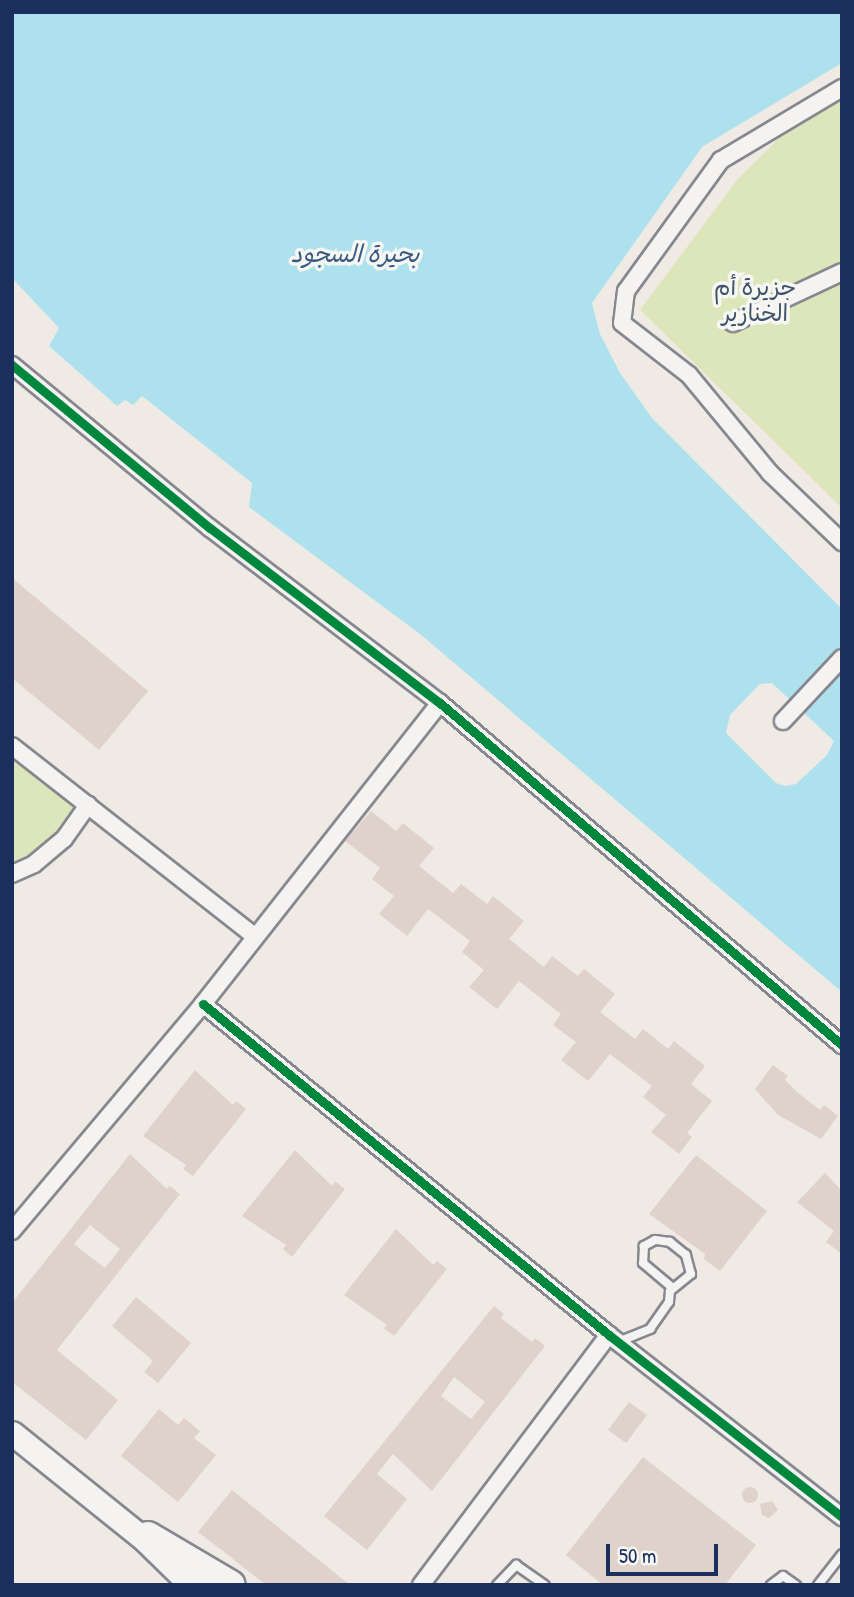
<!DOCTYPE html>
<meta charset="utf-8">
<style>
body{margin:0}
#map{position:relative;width:854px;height:1597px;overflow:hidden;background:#f0eae5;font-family:"Patrick Hand","Playpen Sans Arabic",sans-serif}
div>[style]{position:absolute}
.green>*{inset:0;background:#dde6bb}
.water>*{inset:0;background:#aee1ee}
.building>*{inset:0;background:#dfd2cb}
.round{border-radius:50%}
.roads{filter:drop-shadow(2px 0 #87888f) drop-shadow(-2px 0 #87888f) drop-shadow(0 2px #87888f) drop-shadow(0 -2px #87888f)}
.lane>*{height:8px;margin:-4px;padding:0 4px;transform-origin:4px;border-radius:4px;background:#f4f3f1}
.street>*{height:16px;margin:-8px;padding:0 8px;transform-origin:8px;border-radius:8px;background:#f4f3f1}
.secondary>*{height:23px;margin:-11.5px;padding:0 11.5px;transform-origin:11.5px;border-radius:11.5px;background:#f4f3f1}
.highway>*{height:28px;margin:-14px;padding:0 14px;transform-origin:14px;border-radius:14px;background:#f4f3f1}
.cycleway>*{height:9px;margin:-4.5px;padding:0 4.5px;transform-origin:4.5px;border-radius:4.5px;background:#00873e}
span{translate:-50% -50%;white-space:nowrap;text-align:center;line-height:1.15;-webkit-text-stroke:7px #f6f6f2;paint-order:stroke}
.park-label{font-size:23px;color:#3f536a}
.water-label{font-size:24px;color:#395a83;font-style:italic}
.frame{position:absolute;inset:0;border:14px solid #1b2f5e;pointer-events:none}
.scale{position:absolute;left:606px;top:1544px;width:112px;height:32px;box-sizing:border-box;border:4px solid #1b2f5e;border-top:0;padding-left:9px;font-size:21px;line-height:24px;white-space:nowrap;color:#1b2f5e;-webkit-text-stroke:5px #f6f6f2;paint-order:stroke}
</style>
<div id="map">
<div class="green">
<i style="clip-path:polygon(842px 75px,842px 508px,640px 310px,737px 180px)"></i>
<i style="clip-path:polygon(12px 755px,77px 807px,67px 825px,12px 869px)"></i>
</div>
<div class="water">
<i style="clip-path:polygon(evenodd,12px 12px,842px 12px,842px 63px,702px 147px,592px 303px,600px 334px,620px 373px,652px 418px,842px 609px,842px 992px,420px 634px,249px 507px,252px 483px,142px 396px,133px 405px,125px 400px,117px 406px,49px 346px,59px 328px,12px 278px,12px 12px,772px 683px,834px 741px,827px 755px,796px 784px,785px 786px,776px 783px,726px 733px,730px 715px,760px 684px,772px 683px)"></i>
</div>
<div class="building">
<i style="clip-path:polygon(12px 578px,148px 691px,99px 750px,12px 678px)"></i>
<i style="clip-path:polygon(371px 811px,396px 831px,403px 823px,434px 848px,419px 866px,453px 893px,461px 884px,487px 904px,493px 896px,524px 921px,509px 939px,544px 967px,552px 956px,578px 976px,584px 969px,615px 994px,600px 1012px,635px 1039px,643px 1029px,668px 1049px,674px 1041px,705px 1066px,691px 1084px,712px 1101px,687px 1133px,692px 1137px,679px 1154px,651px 1132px,666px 1115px,643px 1097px,652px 1086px,610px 1054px,588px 1081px,561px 1060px,576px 1042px,553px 1025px,561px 1014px,519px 981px,497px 1009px,469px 987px,484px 970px,462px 952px,470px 941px,428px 909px,407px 936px,379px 914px,394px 896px,372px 879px,380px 868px,345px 841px)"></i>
<i style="clip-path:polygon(773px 1065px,788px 1076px,785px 1080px,797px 1092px,820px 1110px,824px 1105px,838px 1116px,821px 1139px,778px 1115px,755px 1089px)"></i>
<i style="clip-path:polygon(195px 1070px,233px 1105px,236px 1101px,246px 1109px,193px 1176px,183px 1169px,186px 1165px,143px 1136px)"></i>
<i style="clip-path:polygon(295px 1150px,332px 1186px,335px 1181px,345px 1189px,292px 1257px,283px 1249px,286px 1245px,242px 1216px)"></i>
<i style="clip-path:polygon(evenodd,130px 1154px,167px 1189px,170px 1186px,180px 1194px,57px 1350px,118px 1400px,86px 1440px,12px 1382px,12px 1303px,130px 1154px,90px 1225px,120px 1249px,105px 1268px,74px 1244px,90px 1225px)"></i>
<i style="clip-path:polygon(696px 1155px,767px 1211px,720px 1271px,704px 1259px,705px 1254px,649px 1214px)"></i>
<i style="clip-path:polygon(825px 1173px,842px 1191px,842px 1254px,826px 1242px,834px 1231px,797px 1202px)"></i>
<i style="clip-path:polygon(396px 1229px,433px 1265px,437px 1261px,447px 1269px,394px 1336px,384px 1328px,387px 1325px,344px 1295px)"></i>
<i style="clip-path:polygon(136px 1297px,191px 1343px,158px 1383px,144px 1372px,153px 1361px,112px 1326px)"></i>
<i style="clip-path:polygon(evenodd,494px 1306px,504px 1314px,501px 1318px,532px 1342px,535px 1338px,545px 1346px,432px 1491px,393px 1454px,377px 1474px,407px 1499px,367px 1550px,324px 1516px,494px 1306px,454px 1377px,485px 1402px,471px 1419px,441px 1396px,454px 1377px)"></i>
<i style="clip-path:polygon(629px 1402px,647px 1415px,626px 1443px,608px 1430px)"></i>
<i style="clip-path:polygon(159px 1409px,178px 1425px,184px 1418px,200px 1431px,194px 1438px,216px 1455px,178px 1502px,121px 1456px)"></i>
<i style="clip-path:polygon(643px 1457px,756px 1545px,725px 1585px,603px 1585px,566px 1555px)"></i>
<i class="round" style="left:742px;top:1487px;width:16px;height:16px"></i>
<i style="clip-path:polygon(232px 1490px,350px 1585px,266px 1585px,219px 1548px,198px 1532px)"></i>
<i style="clip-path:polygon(772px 1501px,778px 1510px,769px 1518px,762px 1515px,760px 1504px)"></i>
</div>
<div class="roads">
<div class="lane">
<i style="left:618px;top:1342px;width:35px;rotate:-22deg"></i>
<i style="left:650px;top:1329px;width:33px;rotate:-55deg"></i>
<i style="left:669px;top:1302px;width:11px;rotate:-85deg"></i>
<i style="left:670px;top:1291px;width:27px;rotate:-39deg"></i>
<i style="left:691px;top:1274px;width:20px;rotate:-105deg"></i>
<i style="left:686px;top:1255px;width:21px;rotate:-141deg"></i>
<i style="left:670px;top:1242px;width:15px;rotate:-172deg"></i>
<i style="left:655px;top:1240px;width:13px;rotate:151deg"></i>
<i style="left:644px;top:1246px;width:17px;rotate:93deg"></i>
<i style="left:643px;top:1263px;width:39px;rotate:40deg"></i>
<i style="left:497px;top:1585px;width:28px;rotate:-46deg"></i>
<i style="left:516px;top:1565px;width:35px;rotate:35deg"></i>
<i style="left:771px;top:1585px;width:15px;rotate:-37deg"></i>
<i style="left:783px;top:1576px;width:16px;rotate:35deg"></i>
<i style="left:818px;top:1585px;width:39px;rotate:-52deg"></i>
</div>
<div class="street">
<i style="left:842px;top:88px;width:141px;rotate:149.2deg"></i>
<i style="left:721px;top:160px;width:162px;rotate:125.9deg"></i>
<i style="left:626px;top:291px;width:32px;rotate:97deg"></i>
<i style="left:622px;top:323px;width:85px;rotate:37.8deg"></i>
<i style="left:689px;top:375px;width:127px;rotate:50.4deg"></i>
<i style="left:770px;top:473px;width:100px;rotate:43.8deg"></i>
<i style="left:733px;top:323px;width:120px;rotate:-25.1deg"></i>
<i style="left:12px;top:365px;width:256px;rotate:39.5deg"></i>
<i style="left:210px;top:528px;width:289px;rotate:37.3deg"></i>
<i style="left:440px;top:703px;width:528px;rotate:40.39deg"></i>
<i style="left:783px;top:721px;width:86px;rotate:-46.9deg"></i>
<i style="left:12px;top:746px;width:308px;rotate:38.1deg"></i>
<i style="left:12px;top:874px;width:24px;rotate:-24deg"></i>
<i style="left:34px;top:864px;width:39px;rotate:-40deg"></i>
<i style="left:64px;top:839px;width:42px;rotate:-54.8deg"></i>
<i style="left:203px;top:1004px;width:524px;rotate:39.19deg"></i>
<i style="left:609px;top:1335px;width:296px;rotate:38deg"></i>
<i style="left:12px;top:1231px;width:297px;rotate:-49.9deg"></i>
<i style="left:203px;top:1004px;width:383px;rotate:-51.8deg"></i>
<i style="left:421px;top:1585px;width:313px;rotate:-53.1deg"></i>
</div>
<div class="secondary">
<i style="left:12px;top:1433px;width:171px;rotate:38.8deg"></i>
<i style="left:145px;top:1540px;width:64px;rotate:44.4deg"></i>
</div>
<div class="highway">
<i style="left:148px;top:1536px;width:96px;rotate:30.6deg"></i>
</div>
</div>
<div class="cycleway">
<i style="left:12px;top:365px;width:256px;rotate:39.5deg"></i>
<i style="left:210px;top:528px;width:289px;rotate:37.3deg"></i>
<i style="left:440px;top:703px;width:528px;rotate:40.39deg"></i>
<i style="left:203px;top:1004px;width:524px;rotate:39.19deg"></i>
<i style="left:609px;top:1335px;width:296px;rotate:38deg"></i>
</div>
<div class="park-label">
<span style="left:755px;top:300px">جزيرة أم<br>الخنازير</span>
</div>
<div class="water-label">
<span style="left:355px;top:254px">بحيرة السجود</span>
</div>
<div class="frame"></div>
<div class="scale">50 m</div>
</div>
